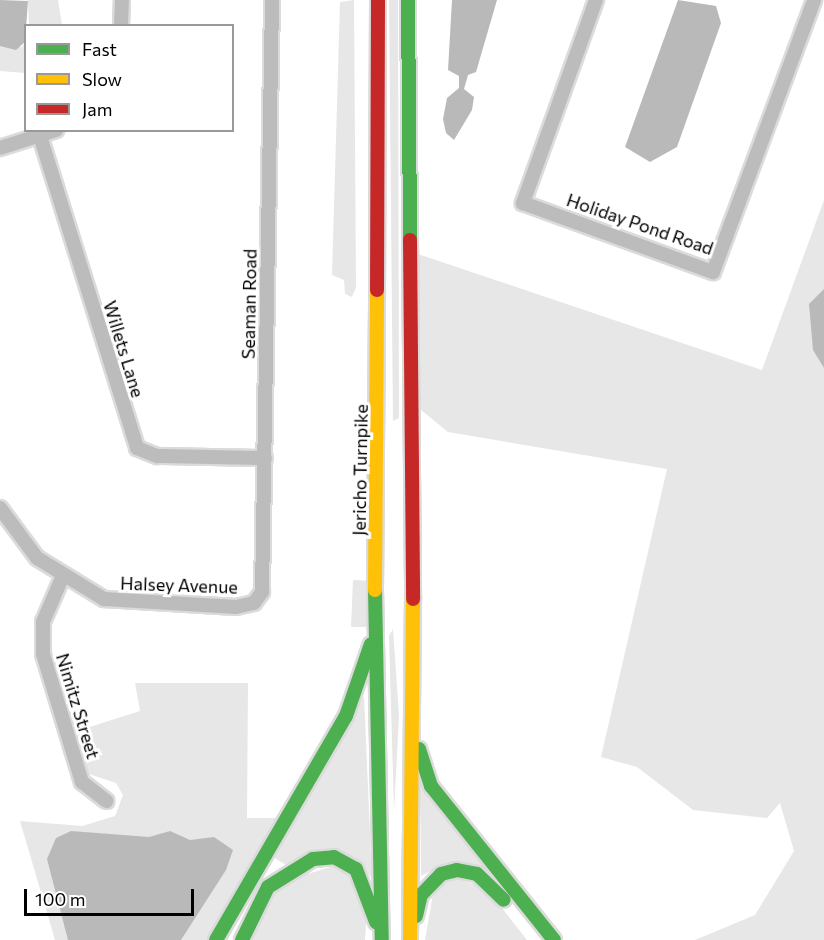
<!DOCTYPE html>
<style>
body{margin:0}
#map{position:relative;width:824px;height:940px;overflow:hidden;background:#fff;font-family:Commissioner,sans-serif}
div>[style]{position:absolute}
.green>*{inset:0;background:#e7e7e7}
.water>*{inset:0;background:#b9b9b9}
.roads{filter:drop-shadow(2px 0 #dbdbdb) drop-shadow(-2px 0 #dbdbdb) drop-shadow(0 2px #dbdbdb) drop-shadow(0 -2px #dbdbdb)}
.street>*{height:14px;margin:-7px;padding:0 7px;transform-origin:7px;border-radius:7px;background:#bcbcbc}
.fast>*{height:14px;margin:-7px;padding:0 7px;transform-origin:7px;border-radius:7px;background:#4caf50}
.slow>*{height:14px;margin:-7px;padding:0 7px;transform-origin:7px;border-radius:7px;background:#ffc107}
.jam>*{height:14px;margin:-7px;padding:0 7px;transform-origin:7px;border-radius:7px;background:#c62828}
span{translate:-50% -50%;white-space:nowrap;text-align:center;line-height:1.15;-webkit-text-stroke:6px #fff;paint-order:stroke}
.street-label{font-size:18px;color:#000}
.legend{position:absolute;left:24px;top:24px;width:210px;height:108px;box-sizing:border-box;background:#fff;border:2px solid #999;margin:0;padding:8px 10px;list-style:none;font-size:18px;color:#000}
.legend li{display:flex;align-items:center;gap:12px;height:30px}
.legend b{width:30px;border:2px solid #999}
.scale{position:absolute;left:24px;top:889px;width:170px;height:27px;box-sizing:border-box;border:3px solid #000;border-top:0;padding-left:8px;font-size:18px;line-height:21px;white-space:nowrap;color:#000;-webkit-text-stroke:4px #fff;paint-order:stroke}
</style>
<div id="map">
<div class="green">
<i style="clip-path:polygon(28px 0,58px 0,62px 25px,29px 25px)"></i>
<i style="clip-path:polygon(354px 0,356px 287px,352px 297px,345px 294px,344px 280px,332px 275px,340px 2px)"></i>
<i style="clip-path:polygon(389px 0,398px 0,399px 418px,393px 421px)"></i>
<i style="clip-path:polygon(25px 42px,25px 73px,0 71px,0 46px,22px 47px)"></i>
<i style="clip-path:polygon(824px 200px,824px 940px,695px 940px,755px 915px,794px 851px,780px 803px,767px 818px,693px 810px,637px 767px,601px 757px,667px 469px,448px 432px,410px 401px,409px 251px,762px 370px)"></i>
<i style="clip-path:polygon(353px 580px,376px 581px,375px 627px,351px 627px)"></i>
<i style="clip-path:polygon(393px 629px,399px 716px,394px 812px,389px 636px)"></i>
<i style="clip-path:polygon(135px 683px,248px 683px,247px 818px,281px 818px,208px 940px,55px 940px,20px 821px,82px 826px,115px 816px,123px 795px,116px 783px,89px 774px,77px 731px,140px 711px)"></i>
<i style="clip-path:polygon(364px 696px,372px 879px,360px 864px,286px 865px,273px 857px)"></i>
<i style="clip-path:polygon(420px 768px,494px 876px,443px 865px,421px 876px)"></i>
<i style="clip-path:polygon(337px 865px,355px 875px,367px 907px,365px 940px,250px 940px,268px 899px,291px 879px)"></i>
<i style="clip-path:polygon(458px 878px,487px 889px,527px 940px,425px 940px,434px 888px)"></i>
</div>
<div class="water">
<i style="clip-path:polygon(0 0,28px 1px,25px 42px,16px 50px,0 46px)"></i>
<i style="clip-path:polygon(452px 0,497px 0,476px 72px,468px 75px,464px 89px,474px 97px,472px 110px,454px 140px,446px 133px,443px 119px,447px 98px,459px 88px,459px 76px,448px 70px)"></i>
<i style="clip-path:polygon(678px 0,716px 6px,721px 23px,677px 147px,650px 162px,625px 147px)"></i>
<i style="clip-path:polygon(824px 289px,824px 368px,813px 350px,809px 304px)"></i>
<i style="clip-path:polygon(71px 831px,149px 837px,170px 831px,190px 840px,214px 837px,233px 850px,226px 870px,181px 940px,68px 940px,47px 859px,56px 838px)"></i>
</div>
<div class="roads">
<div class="street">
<i style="left:596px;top:0;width:216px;rotate:109.8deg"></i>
<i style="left:523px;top:203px;width:202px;rotate:20deg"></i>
<i style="left:713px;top:272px;width:290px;rotate:-69.6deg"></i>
<i style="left:121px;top:26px;width:26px;rotate:-88deg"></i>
<i style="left:40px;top:136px;width:327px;rotate:72.7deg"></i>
<i style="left:137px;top:448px;width:22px;rotate:22deg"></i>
<i style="left:157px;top:456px;width:108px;rotate:1.1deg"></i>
<i style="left:0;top:148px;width:59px;rotate:-17.8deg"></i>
<i style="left:0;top:508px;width:62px;rotate:53.5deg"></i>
<i style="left:37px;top:558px;width:79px;rotate:31.5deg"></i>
<i style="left:104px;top:599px;width:132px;rotate:3.5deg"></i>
<i style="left:236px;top:607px;width:18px;rotate:-13deg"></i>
<i style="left:254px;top:603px;width:14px;rotate:-54deg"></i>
<i style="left:262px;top:592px;width:592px;rotate:-89.03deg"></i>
<i style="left:62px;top:578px;width:48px;rotate:113.4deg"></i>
<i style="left:43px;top:622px;width:32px;rotate:90deg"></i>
<i style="left:43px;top:654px;width:134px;rotate:73.1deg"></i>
<i style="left:82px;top:782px;width:31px;rotate:38deg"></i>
</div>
<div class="fast">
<i style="left:408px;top:0;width:240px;rotate:89.5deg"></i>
<i style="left:375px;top:590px;width:350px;rotate:88.9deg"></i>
<i style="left:419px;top:749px;width:39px;rotate:72deg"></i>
<i style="left:431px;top:786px;width:197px;rotate:51.4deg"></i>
<i style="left:416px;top:916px;width:22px;rotate:-77deg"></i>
<i style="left:421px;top:895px;width:29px;rotate:-46deg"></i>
<i style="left:441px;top:874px;width:16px;rotate:-14deg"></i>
<i style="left:457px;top:870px;width:20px;rotate:11deg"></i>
<i style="left:477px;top:874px;width:37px;rotate:44deg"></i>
<i style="left:216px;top:940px;width:259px;rotate:-59.9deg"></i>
<i style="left:346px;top:716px;width:76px;rotate:-70.9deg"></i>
<i style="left:242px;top:940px;width:59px;rotate:-63.9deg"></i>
<i style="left:268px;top:887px;width:53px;rotate:-31.9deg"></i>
<i style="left:313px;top:859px;width:21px;rotate:-5deg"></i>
<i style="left:334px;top:857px;width:25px;rotate:29deg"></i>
<i style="left:356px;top:869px;width:57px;rotate:69.3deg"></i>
</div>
<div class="slow">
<i style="left:375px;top:590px;width:300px;rotate:-89.6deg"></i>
<i style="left:410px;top:940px;width:341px;rotate:-89.5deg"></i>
</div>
<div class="jam">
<i style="left:410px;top:240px;width:359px;rotate:89.5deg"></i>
<i style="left:377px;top:290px;width:290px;rotate:-89.8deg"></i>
</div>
</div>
<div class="street-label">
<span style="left:640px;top:224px;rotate:19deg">Holiday Pond Road</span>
<span style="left:249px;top:304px;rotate:-89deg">Seaman Road</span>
<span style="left:124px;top:349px;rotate:73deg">Willets Lane</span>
<span style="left:360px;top:470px;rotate:-89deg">Jericho Turnpike</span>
<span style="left:179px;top:585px;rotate:2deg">Halsey Avenue</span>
<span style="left:78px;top:706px;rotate:73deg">Nimitz Street</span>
</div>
<ul class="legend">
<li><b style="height:8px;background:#4caf50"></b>Fast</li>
<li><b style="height:8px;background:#ffc107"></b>Slow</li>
<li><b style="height:8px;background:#c62828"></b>Jam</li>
</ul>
<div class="scale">100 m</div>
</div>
